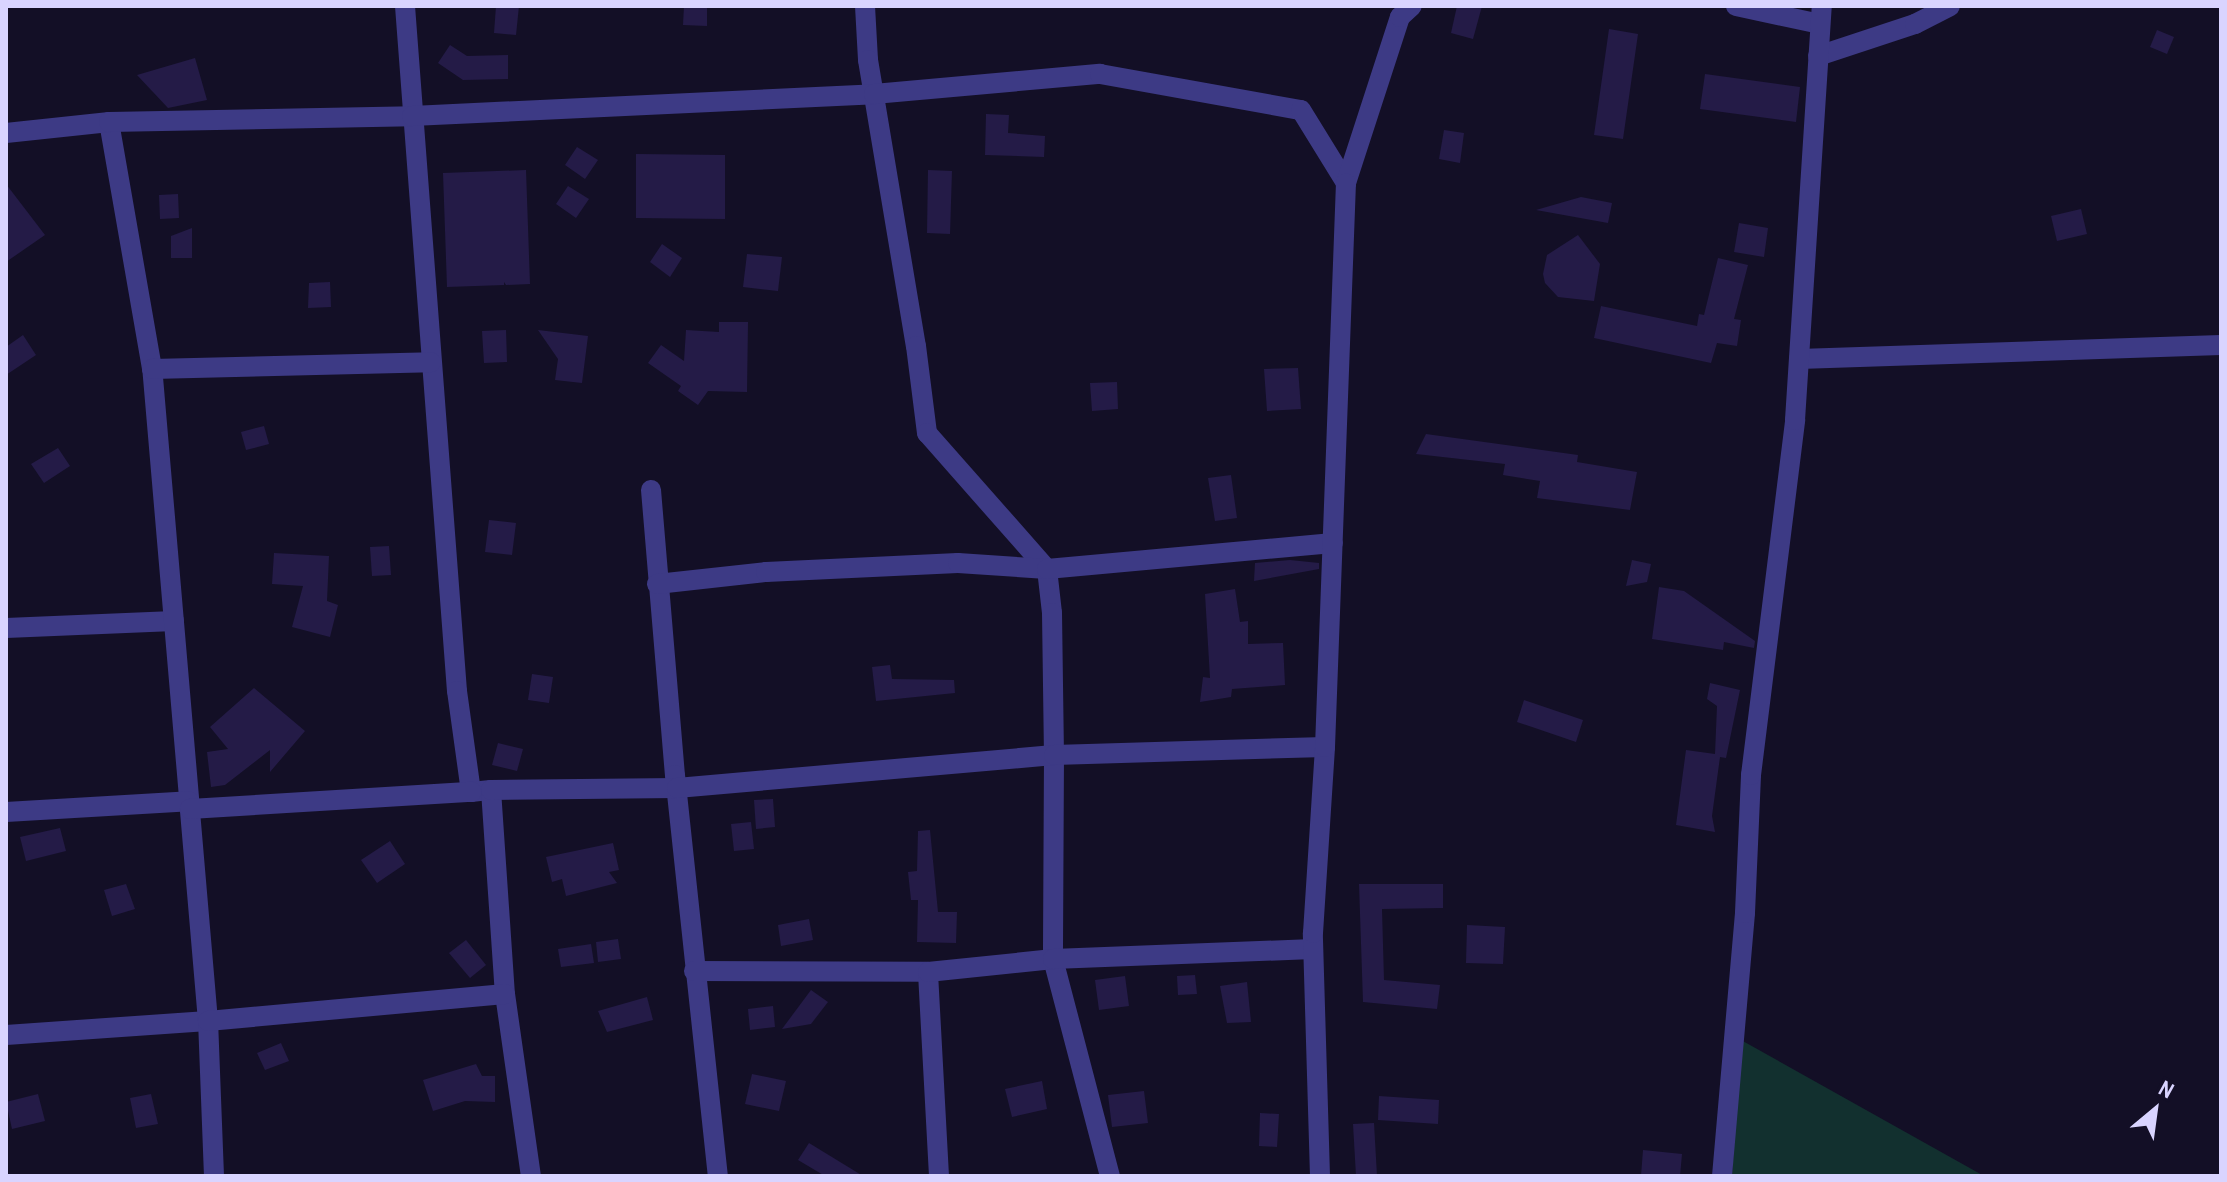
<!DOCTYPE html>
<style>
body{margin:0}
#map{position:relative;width:2227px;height:1182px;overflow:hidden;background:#130f26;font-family:"Archivo Narrow",sans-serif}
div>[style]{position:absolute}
.green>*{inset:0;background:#12302f}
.building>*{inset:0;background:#241b47}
.minor>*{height:20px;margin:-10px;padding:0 10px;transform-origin:10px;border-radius:10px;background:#3d3a85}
span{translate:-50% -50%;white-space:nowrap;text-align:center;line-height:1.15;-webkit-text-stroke:8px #130f26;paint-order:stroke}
.frame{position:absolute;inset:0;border:8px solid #d9d4ff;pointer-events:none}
.north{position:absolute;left:2115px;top:1070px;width:80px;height:80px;-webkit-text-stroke:6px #130f26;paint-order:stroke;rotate:29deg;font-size:22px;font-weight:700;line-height:32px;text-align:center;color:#d9d4ff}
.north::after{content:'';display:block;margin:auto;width:28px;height:36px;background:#d9d4ff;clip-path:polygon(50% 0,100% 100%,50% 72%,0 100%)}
</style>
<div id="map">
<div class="green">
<i style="clip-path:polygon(1741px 1040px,1984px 1176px,1732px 1176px)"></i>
</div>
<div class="building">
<i style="clip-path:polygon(496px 6px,519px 6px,516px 35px,494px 33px)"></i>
<i style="clip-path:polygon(684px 6px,707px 6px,707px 26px,683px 25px)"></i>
<i style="clip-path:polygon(1457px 6px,1482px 6px,1473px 39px,1451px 33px)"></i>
<i style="clip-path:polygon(1609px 29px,1638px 34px,1623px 139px,1594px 135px)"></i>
<i style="clip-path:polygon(2157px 30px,2174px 37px,2167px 54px,2150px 47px)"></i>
<i style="clip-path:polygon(450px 45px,467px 56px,508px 55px,508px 79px,463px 80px,438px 63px)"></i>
<i style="clip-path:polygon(195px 58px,207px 100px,168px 108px,137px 75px)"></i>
<i style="clip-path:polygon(1705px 74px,1800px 87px,1796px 122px,1700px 109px)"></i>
<i style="clip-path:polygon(986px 114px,1009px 115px,1008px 133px,1045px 136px,1044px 157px,985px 155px)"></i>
<i style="clip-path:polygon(1444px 130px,1464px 133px,1460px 163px,1439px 159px)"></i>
<i style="clip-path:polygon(577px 147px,598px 160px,585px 179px,565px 165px)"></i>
<i style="clip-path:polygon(636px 154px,725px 155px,725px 219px,636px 218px)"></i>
<i style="clip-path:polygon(526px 170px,530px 284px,506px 285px,504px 282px,504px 285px,447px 287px,443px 173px)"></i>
<i style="clip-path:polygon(928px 170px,952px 171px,950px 234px,927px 233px)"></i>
<i style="clip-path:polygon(6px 184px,45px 235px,6px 262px)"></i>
<i style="clip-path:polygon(568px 186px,589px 199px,576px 218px,556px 204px)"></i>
<i style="clip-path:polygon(178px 194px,179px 218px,160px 219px,159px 195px)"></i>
<i style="clip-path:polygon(1581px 197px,1612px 203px,1608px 223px,1536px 210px)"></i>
<i style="clip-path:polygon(2081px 209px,2087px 234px,2057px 241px,2051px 216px)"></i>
<i style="clip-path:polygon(1739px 223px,1768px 228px,1764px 257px,1734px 252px)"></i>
<i style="clip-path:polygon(192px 228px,192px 258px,171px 258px,171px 236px)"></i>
<i style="clip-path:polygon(1578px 235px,1600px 264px,1594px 301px,1558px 297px,1545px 283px,1543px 274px,1547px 255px)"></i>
<i style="clip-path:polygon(662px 244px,682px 258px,670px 277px,650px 262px)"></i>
<i style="clip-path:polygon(747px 254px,782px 257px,778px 291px,743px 287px)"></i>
<i style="clip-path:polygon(1718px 258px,1748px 265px,1734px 319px,1741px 320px,1737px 346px,1717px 343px,1711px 363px,1594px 338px,1601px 306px,1697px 326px,1699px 314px,1704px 315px)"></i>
<i style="clip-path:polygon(330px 282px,331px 307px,308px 308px,309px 283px)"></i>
<i style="clip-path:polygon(719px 322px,748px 322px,747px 392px,708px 391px,698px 405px,678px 391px,681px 386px,648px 363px,661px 345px,684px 361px,686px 330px,719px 332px)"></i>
<i style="clip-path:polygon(506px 330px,507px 362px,484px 363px,482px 331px)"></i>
<i style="clip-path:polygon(538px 330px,588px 336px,582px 383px,555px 380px,558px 359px)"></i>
<i style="clip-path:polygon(23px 335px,36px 355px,6px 375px,6px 347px)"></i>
<i style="clip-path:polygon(1298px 368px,1301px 409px,1267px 411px,1264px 369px)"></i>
<i style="clip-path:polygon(1117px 382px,1118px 409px,1092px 411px,1090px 383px)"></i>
<i style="clip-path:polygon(264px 426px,269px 444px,246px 450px,241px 432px)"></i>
<i style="clip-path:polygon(1426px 434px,1578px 455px,1577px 462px,1637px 472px,1630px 510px,1537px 498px,1540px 481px,1503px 475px,1505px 464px,1416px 454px)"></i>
<i style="clip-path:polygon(58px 448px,70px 466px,44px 483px,31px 464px)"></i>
<i style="clip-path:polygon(1231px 475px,1237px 518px,1215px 521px,1208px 478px)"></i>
<i style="clip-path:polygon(489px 520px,516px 523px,512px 555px,485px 552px)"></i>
<i style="clip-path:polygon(389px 546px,391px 575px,372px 576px,370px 547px)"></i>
<i style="clip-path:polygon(274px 553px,329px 556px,327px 601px,338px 605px,330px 637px,292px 627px,303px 586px,272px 584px)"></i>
<i style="clip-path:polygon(1290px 560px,1319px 563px,1319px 569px,1254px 581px,1255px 563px)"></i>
<i style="clip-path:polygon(1632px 560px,1651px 564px,1647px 582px,1626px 586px)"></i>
<i style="clip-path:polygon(1659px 587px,1684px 591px,1755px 641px,1754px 648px,1724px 642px,1723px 650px,1652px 639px)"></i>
<i style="clip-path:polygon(1235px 589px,1240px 622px,1248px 621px,1248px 644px,1283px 643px,1285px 685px,1232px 689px,1231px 697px,1200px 702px,1203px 677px,1210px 678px,1205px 594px)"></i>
<i style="clip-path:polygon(890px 665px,892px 679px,954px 680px,955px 693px,876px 701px,872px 667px)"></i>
<i style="clip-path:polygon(532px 674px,553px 677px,549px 703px,528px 700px)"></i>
<i style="clip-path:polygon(1710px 683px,1740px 690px,1726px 758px,1720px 757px,1712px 816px,1715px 832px,1676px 825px,1686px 750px,1715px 754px,1717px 706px,1707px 699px)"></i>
<i style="clip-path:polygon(254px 688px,305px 731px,270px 772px,270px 750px,225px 785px,211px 787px,207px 752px,228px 749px,210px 727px)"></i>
<i style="clip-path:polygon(1524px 700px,1583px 720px,1576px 742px,1517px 722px)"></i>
<i style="clip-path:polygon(498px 743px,523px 749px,517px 771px,492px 765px)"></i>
<i style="clip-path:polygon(773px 799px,775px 827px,756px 829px,754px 800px)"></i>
<i style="clip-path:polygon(751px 822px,754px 849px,734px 851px,731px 824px)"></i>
<i style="clip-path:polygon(60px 828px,66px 851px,26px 861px,20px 837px)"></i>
<i style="clip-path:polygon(930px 830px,938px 912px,957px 912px,956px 943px,917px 942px,918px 900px,911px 900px,908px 872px,917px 871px,918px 831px)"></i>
<i style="clip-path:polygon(390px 841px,405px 864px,377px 883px,361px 860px)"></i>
<i style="clip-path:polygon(613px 843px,619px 870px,609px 872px,617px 883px,566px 896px,562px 879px,552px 882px,546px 857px)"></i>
<i style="clip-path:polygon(126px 884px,135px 909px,112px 916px,104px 890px)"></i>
<i style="clip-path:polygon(1359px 884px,1443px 884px,1443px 908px,1382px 909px,1384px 980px,1440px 985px,1437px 1009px,1363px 1002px)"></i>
<i style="clip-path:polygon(809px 919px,813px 940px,781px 946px,778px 925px)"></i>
<i style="clip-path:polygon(1467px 925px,1505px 927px,1503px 964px,1466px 963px)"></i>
<i style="clip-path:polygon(618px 939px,621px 959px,598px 962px,596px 942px)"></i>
<i style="clip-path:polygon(466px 940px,486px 965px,470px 978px,449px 953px)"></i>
<i style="clip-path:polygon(591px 944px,594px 963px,561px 967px,558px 949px)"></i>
<i style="clip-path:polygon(1195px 975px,1197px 994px,1178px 995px,1177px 976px)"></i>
<i style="clip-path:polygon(1125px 976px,1129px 1006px,1099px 1010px,1095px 980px)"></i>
<i style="clip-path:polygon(1247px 982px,1251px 1022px,1227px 1023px,1220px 986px)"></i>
<i style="clip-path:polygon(811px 990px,828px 1002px,811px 1024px,782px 1029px)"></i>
<i style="clip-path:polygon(647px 997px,653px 1020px,607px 1032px,598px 1011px)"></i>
<i style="clip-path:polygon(773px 1006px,775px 1027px,750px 1030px,748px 1009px)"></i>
<i style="clip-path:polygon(281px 1043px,289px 1061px,265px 1070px,257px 1053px)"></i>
<i style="clip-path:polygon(476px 1064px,482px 1076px,495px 1076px,495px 1102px,465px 1101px,433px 1111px,423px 1080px)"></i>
<i style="clip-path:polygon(752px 1074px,786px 1081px,779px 1111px,745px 1104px)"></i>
<i style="clip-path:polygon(1042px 1081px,1047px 1109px,1012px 1117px,1005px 1089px)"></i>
<i style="clip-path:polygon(1144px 1091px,1148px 1123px,1112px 1127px,1108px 1095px)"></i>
<i style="clip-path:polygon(38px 1094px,45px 1121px,12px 1129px,6px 1102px)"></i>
<i style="clip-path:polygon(151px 1094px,158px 1124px,136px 1128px,130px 1098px)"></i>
<i style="clip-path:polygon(1379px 1096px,1439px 1100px,1438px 1124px,1378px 1120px)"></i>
<i style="clip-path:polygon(1260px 1113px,1279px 1114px,1277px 1147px,1259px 1146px)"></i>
<i style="clip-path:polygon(1374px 1123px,1377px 1176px,1356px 1176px,1353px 1124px)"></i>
<i style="clip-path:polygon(809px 1143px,863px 1176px,825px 1176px,798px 1160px)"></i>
<i style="clip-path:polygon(1643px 1150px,1682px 1154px,1680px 1176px,1641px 1176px)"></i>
</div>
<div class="minor">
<i style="left:405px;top:6px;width:687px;rotate:85.66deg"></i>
<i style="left:457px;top:691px;width:102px;rotate:82.1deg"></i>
<i style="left:471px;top:792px;width:20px;rotate:-6deg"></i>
<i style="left:491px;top:790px;width:204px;rotate:86.1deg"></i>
<i style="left:505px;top:994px;width:184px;rotate:81.9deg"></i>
<i style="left:865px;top:6px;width:54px;rotate:86.8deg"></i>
<i style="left:868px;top:60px;width:290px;rotate:80.5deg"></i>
<i style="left:916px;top:346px;width:88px;rotate:82.8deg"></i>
<i style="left:927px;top:433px;width:181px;rotate:48.6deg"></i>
<i style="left:1047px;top:569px;width:44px;rotate:83.5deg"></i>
<i style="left:1052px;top:613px;width:142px;rotate:89.2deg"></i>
<i style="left:1054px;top:755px;width:204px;rotate:90.3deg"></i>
<i style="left:1053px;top:959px;width:224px;rotate:75.3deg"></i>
<i style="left:1736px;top:6px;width:86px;rotate:12.1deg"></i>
<i style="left:1818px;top:56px;width:102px;rotate:-18.3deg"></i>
<i style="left:1915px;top:24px;width:39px;rotate:-27deg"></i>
<i style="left:109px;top:122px;width:251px;rotate:80.1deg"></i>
<i style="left:6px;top:133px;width:104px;rotate:-6.1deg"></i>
<i style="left:109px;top:122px;width:303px;rotate:-1.1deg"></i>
<i style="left:412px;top:116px;width:463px;rotate:-2.7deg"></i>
<i style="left:874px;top:94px;width:227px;rotate:-5.1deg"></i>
<i style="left:1100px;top:74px;width:204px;rotate:10.2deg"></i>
<i style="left:1301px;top:110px;width:86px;rotate:58.3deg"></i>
<i style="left:1346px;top:183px;width:175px;rotate:-72deg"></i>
<i style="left:1400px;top:17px;width:16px;rotate:-43deg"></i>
<i style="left:1799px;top:359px;width:422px;rotate:-1.9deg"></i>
<i style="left:651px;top:490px;width:286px;rotate:85.2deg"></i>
<i style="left:675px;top:775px;width:403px;rotate:83.9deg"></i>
<i style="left:657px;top:584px;width:110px;rotate:-6.3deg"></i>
<i style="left:766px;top:572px;width:192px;rotate:-2.7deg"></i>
<i style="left:958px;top:563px;width:89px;rotate:3.9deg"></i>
<i style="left:1047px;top:569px;width:287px;rotate:-5.2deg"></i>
<i style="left:6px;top:628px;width:168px;rotate:-2.4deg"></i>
<i style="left:491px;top:790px;width:186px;rotate:-0.6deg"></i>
<i style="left:677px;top:788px;width:378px;rotate:-5deg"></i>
<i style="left:1054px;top:755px;width:271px;rotate:-1.7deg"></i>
<i style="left:190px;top:809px;width:442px;rotate:-94.9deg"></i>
<i style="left:152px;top:369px;width:279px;rotate:-1.4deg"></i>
<i style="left:6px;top:812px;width:183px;rotate:-3.4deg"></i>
<i style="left:694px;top:971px;width:234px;rotate:0.2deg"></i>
<i style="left:6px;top:1035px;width:202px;rotate:-4deg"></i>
<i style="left:208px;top:1021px;width:213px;rotate:-94.9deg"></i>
<i style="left:190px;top:809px;width:282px;rotate:-3.5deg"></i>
<i style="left:214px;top:1176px;width:155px;rotate:-92.2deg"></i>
<i style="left:208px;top:1021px;width:298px;rotate:-5.2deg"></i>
<i style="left:939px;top:1176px;width:204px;rotate:-93.1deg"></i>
<i style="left:928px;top:972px;width:126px;rotate:-5.9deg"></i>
<i style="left:1053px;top:959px;width:260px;rotate:-2.2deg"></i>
<i style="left:1320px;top:1176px;width:243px;rotate:-91.7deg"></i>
<i style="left:1313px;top:933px;width:186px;rotate:-86.3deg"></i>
<i style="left:1325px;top:747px;width:564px;rotate:-87.87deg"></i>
<i style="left:1722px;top:1176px;width:264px;rotate:-85deg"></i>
<i style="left:1745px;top:913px;width:138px;rotate:-87.5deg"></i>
<i style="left:1751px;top:775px;width:358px;rotate:-82.9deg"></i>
<i style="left:1795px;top:420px;width:415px;rotate:-86.3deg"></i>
</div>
<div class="frame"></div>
<div class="north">N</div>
</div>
